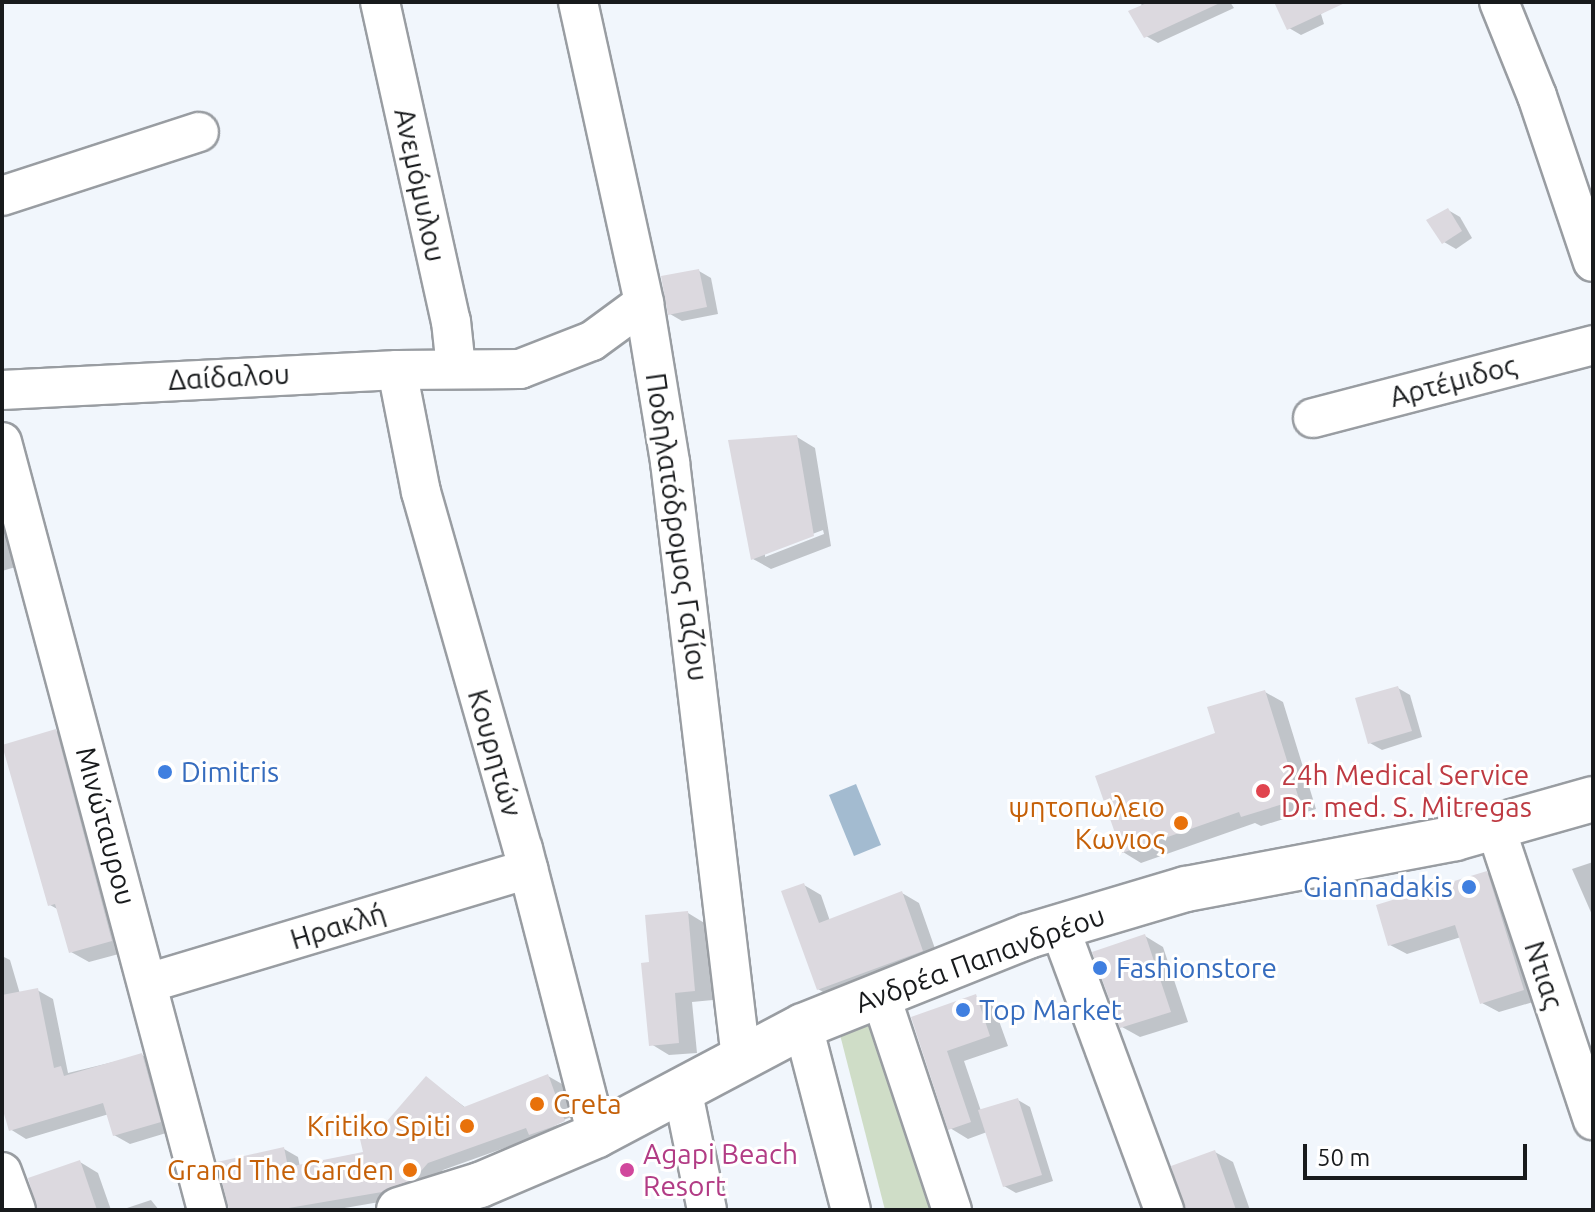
<!DOCTYPE html>
<meta charset="utf-8">
<style>
body{margin:0}
#map{position:relative;width:1595px;height:1212px;overflow:hidden;background:#f1f6fc;font-family:Ubuntu,sans-serif}
div>[style]{position:absolute}
.green>*{inset:0;background:#cfddc7}
.water>*{inset:0;background:#a3bbd0}
.shadow>*{inset:0;background:#0003}
.building>*{inset:0;background:#dcd9df}
.roads{filter:drop-shadow(2px 0 #999da2) drop-shadow(-2px 0 #999da2) drop-shadow(0 2px #999da2) drop-shadow(0 -2px #999da2)}
.minor>*{height:38px;margin:-19px;padding:0 19px;transform-origin:19px;border-radius:19px;background:#fff}
.major>*{height:44px;margin:-22px;padding:0 22px;transform-origin:22px;border-radius:22px;background:#fff}
.dots>*{width:22px;height:22px;translate:-50% -50%;box-sizing:border-box;border:4px solid #fff;border-radius:50%}
span{translate:-50% -50%;white-space:nowrap;text-align:center;line-height:1.15;-webkit-text-stroke:6px #fff;paint-order:stroke}
.street-label{font-size:28px;color:#181a1c}
.shop-label{font-size:28px;color:#366cbe}
.left{translate:0 -50%;text-align:left}
.right{translate:-100% -50%;text-align:right}
.health-label{font-size:28px;color:#be3a42}
.food-label{font-size:28px;color:#c56008}
.hotel-label{font-size:28px;color:#b23c85}
.frame{position:absolute;inset:0;border:4px solid #181a1c;pointer-events:none}
.scale{position:absolute;left:1303px;top:1144px;width:224px;height:36px;box-sizing:border-box;border:4px solid #181a1c;border-top:0;padding-left:10px;font-size:24px;line-height:28px;white-space:nowrap;color:#181a1c;-webkit-text-stroke:6px #fff;paint-order:stroke}
</style>
<div id="map">
<div class="green">
<i style="clip-path:polygon(877px 1008px,940px 1210px,885px 1210px,838px 1027px)"></i>
</div>
<div class="water">
<i style="clip-path:polygon(856px 784px,881px 845px,854px 856px,829px 795px)"></i>
</div>
<div class="shadow">
<i style="clip-path:polygon(1141px 2px,1230px 2px,1234px 8px,1158px 43px,1146px 36px)"></i>
<i style="clip-path:polygon(1276px 2px,1341px 2px,1321px 14px,1324px 24px,1301px 35px,1289px 28px)"></i>
<i style="clip-path:polygon(1448px 210px,1460px 217px,1472px 238px,1456px 249px,1444px 242px)"></i>
<i style="clip-path:polygon(699px 271px,711px 278px,718px 314px,682px 321px,670px 314px)"></i>
<i style="clip-path:polygon(evenodd,797px 437px,815px 448px,831px 546px,771px 569px,753px 559px,797px 437px,823px 530px,824px 534px,765px 557px,765px 552px,823px 530px)"></i>
<i style="clip-path:polygon(2px 496px,19px 566px,2px 571px)"></i>
<i style="clip-path:polygon(1398px 688px,1410px 695px,1422px 737px,1382px 750px,1370px 743px)"></i>
<i style="clip-path:polygon(1265px 692px,1283px 702px,1316px 809px,1261px 826px,1255px 823px,1141px 863px,1123px 852px,1218px 734px)"></i>
<i style="clip-path:polygon(56px 731px,74px 742px,130px 951px,89px 962px,71px 952px,59px 910px,50px 905px)"></i>
<i style="clip-path:polygon(1593px 862px,1593px 917px,1572px 869px)"></i>
<i style="clip-path:polygon(1487px 873px,1503px 883px,1540px 1000px,1499px 1012px,1482px 1003px,1461px 937px,1407px 954px,1390px 945px)"></i>
<i style="clip-path:polygon(804px 885px,821px 895px,830px 921px,902px 893px,919px 903px,939px 960px,835px 999px,818px 989px)"></i>
<i style="clip-path:polygon(688px 913px,706px 924px,713px 1000px,692px 1002px,697px 1053px,669px 1055px,651px 1044px,651px 964px)"></i>
<i style="clip-path:polygon(1145px 936px,1163px 947px,1188px 1022px,1140px 1037px,1122px 1027px)"></i>
<i style="clip-path:polygon(2px 956px,10px 960px,20px 994px,37px 990px,53px 999px,68px 1073px,142px 1055px,158px 1064px,176px 1130px,130px 1144px,114px 1135px,109px 1114px,26px 1139px,10px 1129px,2px 1100px)"></i>
<i style="clip-path:polygon(976px 997px,994px 1007px,1008px 1046px,964px 1061px,981px 1111px,1018px 1100px,1030px 1107px,1053px 1181px,1016px 1193px,1004px 1186px,987px 1132px,968px 1139px,950px 1128px,913px 1018px)"></i>
<i style="clip-path:polygon(548px 1076px,562px 1084px,574px 1116px,532px 1132px,575px 1120px,578px 1129px,545px 1142px,535px 1137px,443px 1170px,428px 1187px,397px 1199px,333px 1210px,231px 1210px,284px 1149px,298px 1157px,300px 1167px,365px 1153px,426px 1078px,466px 1108px)"></i>
<i style="clip-path:polygon(1215px 1152px,1233px 1162px,1250px 1210px,1187px 1210px)"></i>
<i style="clip-path:polygon(80px 1162px,98px 1173px,111px 1210px,39px 1210px)"></i>
<i style="clip-path:polygon(151px 1200px,159px 1210px,124px 1210px,124px 1209px)"></i>
</div>
<div class="building">
<i style="clip-path:polygon(1149px 2px,1222px 2px,1144px 38px,1128px 11px)"></i>
<i style="clip-path:polygon(1274px 2px,1347px 2px,1287px 30px)"></i>
<i style="clip-path:polygon(1448px 208px,1462px 231px,1442px 244px,1426px 220px)"></i>
<i style="clip-path:polygon(699px 269px,707px 307px,668px 315px,661px 276px)"></i>
<i style="clip-path:polygon(797px 435px,814px 536px,751px 560px,728px 440px)"></i>
<i style="clip-path:polygon(1398px 686px,1412px 731px,1368px 744px,1355px 698px)"></i>
<i style="clip-path:polygon(1265px 690px,1299px 799px,1241px 817px,1239px 812px,1122px 853px,1095px 776px,1215px 733px,1207px 707px)"></i>
<i style="clip-path:polygon(56px 729px,112px 941px,69px 953px,55px 904px,48px 906px,2px 745px)"></i>
<i style="clip-path:polygon(1487px 871px,1524px 990px,1480px 1004px,1455px 925px,1388px 946px,1376px 905px)"></i>
<i style="clip-path:polygon(804px 883px,819px 923px,902px 891px,923px 951px,817px 990px,781px 891px)"></i>
<i style="clip-path:polygon(688px 911px,695px 991px,675px 993px,679px 1043px,649px 1046px,641px 963px,649px 962px,645px 915px)"></i>
<i style="clip-path:polygon(1145px 934px,1171px 1012px,1120px 1028px,1092px 952px)"></i>
<i style="clip-path:polygon(38px 988px,54px 1068px,61px 1066px,64px 1076px,142px 1053px,161px 1122px,113px 1136px,103px 1103px,9px 1131px,2px 1107px,2px 995px)"></i>
<i style="clip-path:polygon(976px 994px,990px 1036px,947px 1051px,971px 1122px,948px 1130px,911px 1017px)"></i>
<i style="clip-path:polygon(548px 1074px,565px 1121px,552px 1127px,529px 1135px,526px 1128px,428px 1163px,414px 1179px,382px 1192px,277px 1210px,229px 1210px,217px 1162px,284px 1147px,288px 1167px,363px 1152px,360px 1139px,374px 1136px,426px 1076px,464px 1107px)"></i>
<i style="clip-path:polygon(1018px 1098px,1042px 1175px,1003px 1187px,978px 1110px)"></i>
<i style="clip-path:polygon(1215px 1150px,1236px 1210px,1185px 1210px,1171px 1166px)"></i>
<i style="clip-path:polygon(80px 1160px,97px 1210px,37px 1210px,28px 1178px)"></i>
</div>
<div class="roads">
<div class="minor">
<i style="left:380px;top:2px;width:327px;rotate:77.5deg"></i>
<i style="left:451px;top:321px;width:47px;rotate:83.9deg"></i>
<i style="left:578px;top:2px;width:308px;rotate:77.6deg"></i>
<i style="left:644px;top:303px;width:161px;rotate:80.7deg"></i>
<i style="left:670px;top:462px;width:600px;rotate:83.21deg"></i>
<i style="left:1499px;top:2px;width:101px;rotate:68deg"></i>
<i style="left:1537px;top:96px;width:175px;rotate:71.4deg"></i>
<i style="left:2px;top:196px;width:207px;rotate:-18deg"></i>
<i style="left:397px;top:370px;width:124px;rotate:78.9deg"></i>
<i style="left:421px;top:492px;width:371px;rotate:74.1deg"></i>
<i style="left:523px;top:849px;width:295px;rotate:75.5deg"></i>
<i style="left:2px;top:390px;width:396px;rotate:-2.9deg"></i>
<i style="left:397px;top:370px;width:123px;rotate:-0.5deg"></i>
<i style="left:520px;top:369px;width:77px;rotate:-21.3deg"></i>
<i style="left:592px;top:341px;width:64px;rotate:-36.2deg"></i>
<i style="left:1313px;top:418px;width:289px;rotate:-14.6deg"></i>
<i style="left:2px;top:442px;width:795px;rotate:75.05deg"></i>
<i style="left:1496px;top:829px;width:307px;rotate:71.6deg"></i>
<i style="left:1059px;top:926px;width:303px;rotate:69.7deg"></i>
<i style="left:148px;top:983px;width:397px;rotate:-16.7deg"></i>
<i style="left:880px;top:994px;width:228px;rotate:71.6deg"></i>
<i style="left:803px;top:1026px;width:190px;rotate:75.4deg"></i>
<i style="left:683px;top:1093px;width:119px;rotate:78.4deg"></i>
<i style="left:2px;top:1172px;width:40px;rotate:69.8deg"></i>
</div>
<div class="major">
<i style="left:399px;top:1210px;width:85px;rotate:-17.2deg"></i>
<i style="left:480px;top:1185px;width:127px;rotate:-23.1deg"></i>
<i style="left:597px;top:1135px;width:233px;rotate:-27.9deg"></i>
<i style="left:803px;top:1026px;width:242px;rotate:-21.8deg"></i>
<i style="left:1028px;top:936px;width:165px;rotate:-16.6deg"></i>
<i style="left:1186px;top:889px;width:274px;rotate:-10.7deg"></i>
<i style="left:1455px;top:838px;width:143px;rotate:-15.8deg"></i>
</div>
</div>
<div class="dots">
<i style="left:165px;top:772px;background:#3f7fe0"></i>
<i style="left:1263px;top:791px;background:#e0444e"></i>
<i style="left:1181px;top:823px;background:#e8710a"></i>
<i style="left:1469px;top:887px;background:#3f7fe0"></i>
<i style="left:1100px;top:968px;background:#3f7fe0"></i>
<i style="left:963px;top:1010px;background:#3f7fe0"></i>
<i style="left:537px;top:1104px;background:#e8710a"></i>
<i style="left:467px;top:1126px;background:#e8710a"></i>
<i style="left:410px;top:1170px;background:#e8710a"></i>
<i style="left:627px;top:1170px;background:#d1479c"></i>
</div>
<div class="street-label">
<span style="left:420px;top:185px;rotate:78deg">Ανεμόμυλου</span>
<span style="left:229px;top:377px;rotate:-3deg">Δαίδαλου</span>
<span style="left:1453px;top:381px;rotate:-15deg">Αρτέμιδος</span>
<span style="left:677px;top:527px;rotate:82deg">Ποδηλατόδρομος Γαζίου</span>
<span style="left:495px;top:753px;rotate:74deg">Κουρητών</span>
<span style="left:106px;top:826px;rotate:75deg">Μινώταυρου</span>
<span style="left:338px;top:926px;rotate:-17deg">Ηρακλή</span>
<span style="left:980px;top:959px;rotate:-20deg">Ανδρέα Παπανδρέου</span>
<span style="left:1544px;top:975px;rotate:72deg">Ντιας</span>
</div>
<div class="shop-label">
<span class="left" style="left:181px;top:772px">Dimitris</span>
<span class="right" style="left:1453px;top:887px">Giannadakis</span>
<span class="left" style="left:1116px;top:968px">Fashionstore</span>
<span class="left" style="left:979px;top:1010px">Top Market</span>
</div>
<div class="health-label">
<span class="left" style="left:1281px;top:791px">24h Medical Service<br>Dr. med. S. Mitregas</span>
</div>
<div class="food-label">
<span class="right" style="left:1165px;top:823px">ψητοπωλειο<br>Κωνιος</span>
<span class="left" style="left:553px;top:1104px">Creta</span>
<span class="right" style="left:451px;top:1126px">Kritiko Spiti</span>
<span class="right" style="left:394px;top:1170px">Grand The Garden</span>
</div>
<div class="hotel-label">
<span class="left" style="left:643px;top:1170px">Agapi Beach<br>Resort</span>
</div>
<div class="frame"></div>
<div class="scale">50 m</div>
</div>
